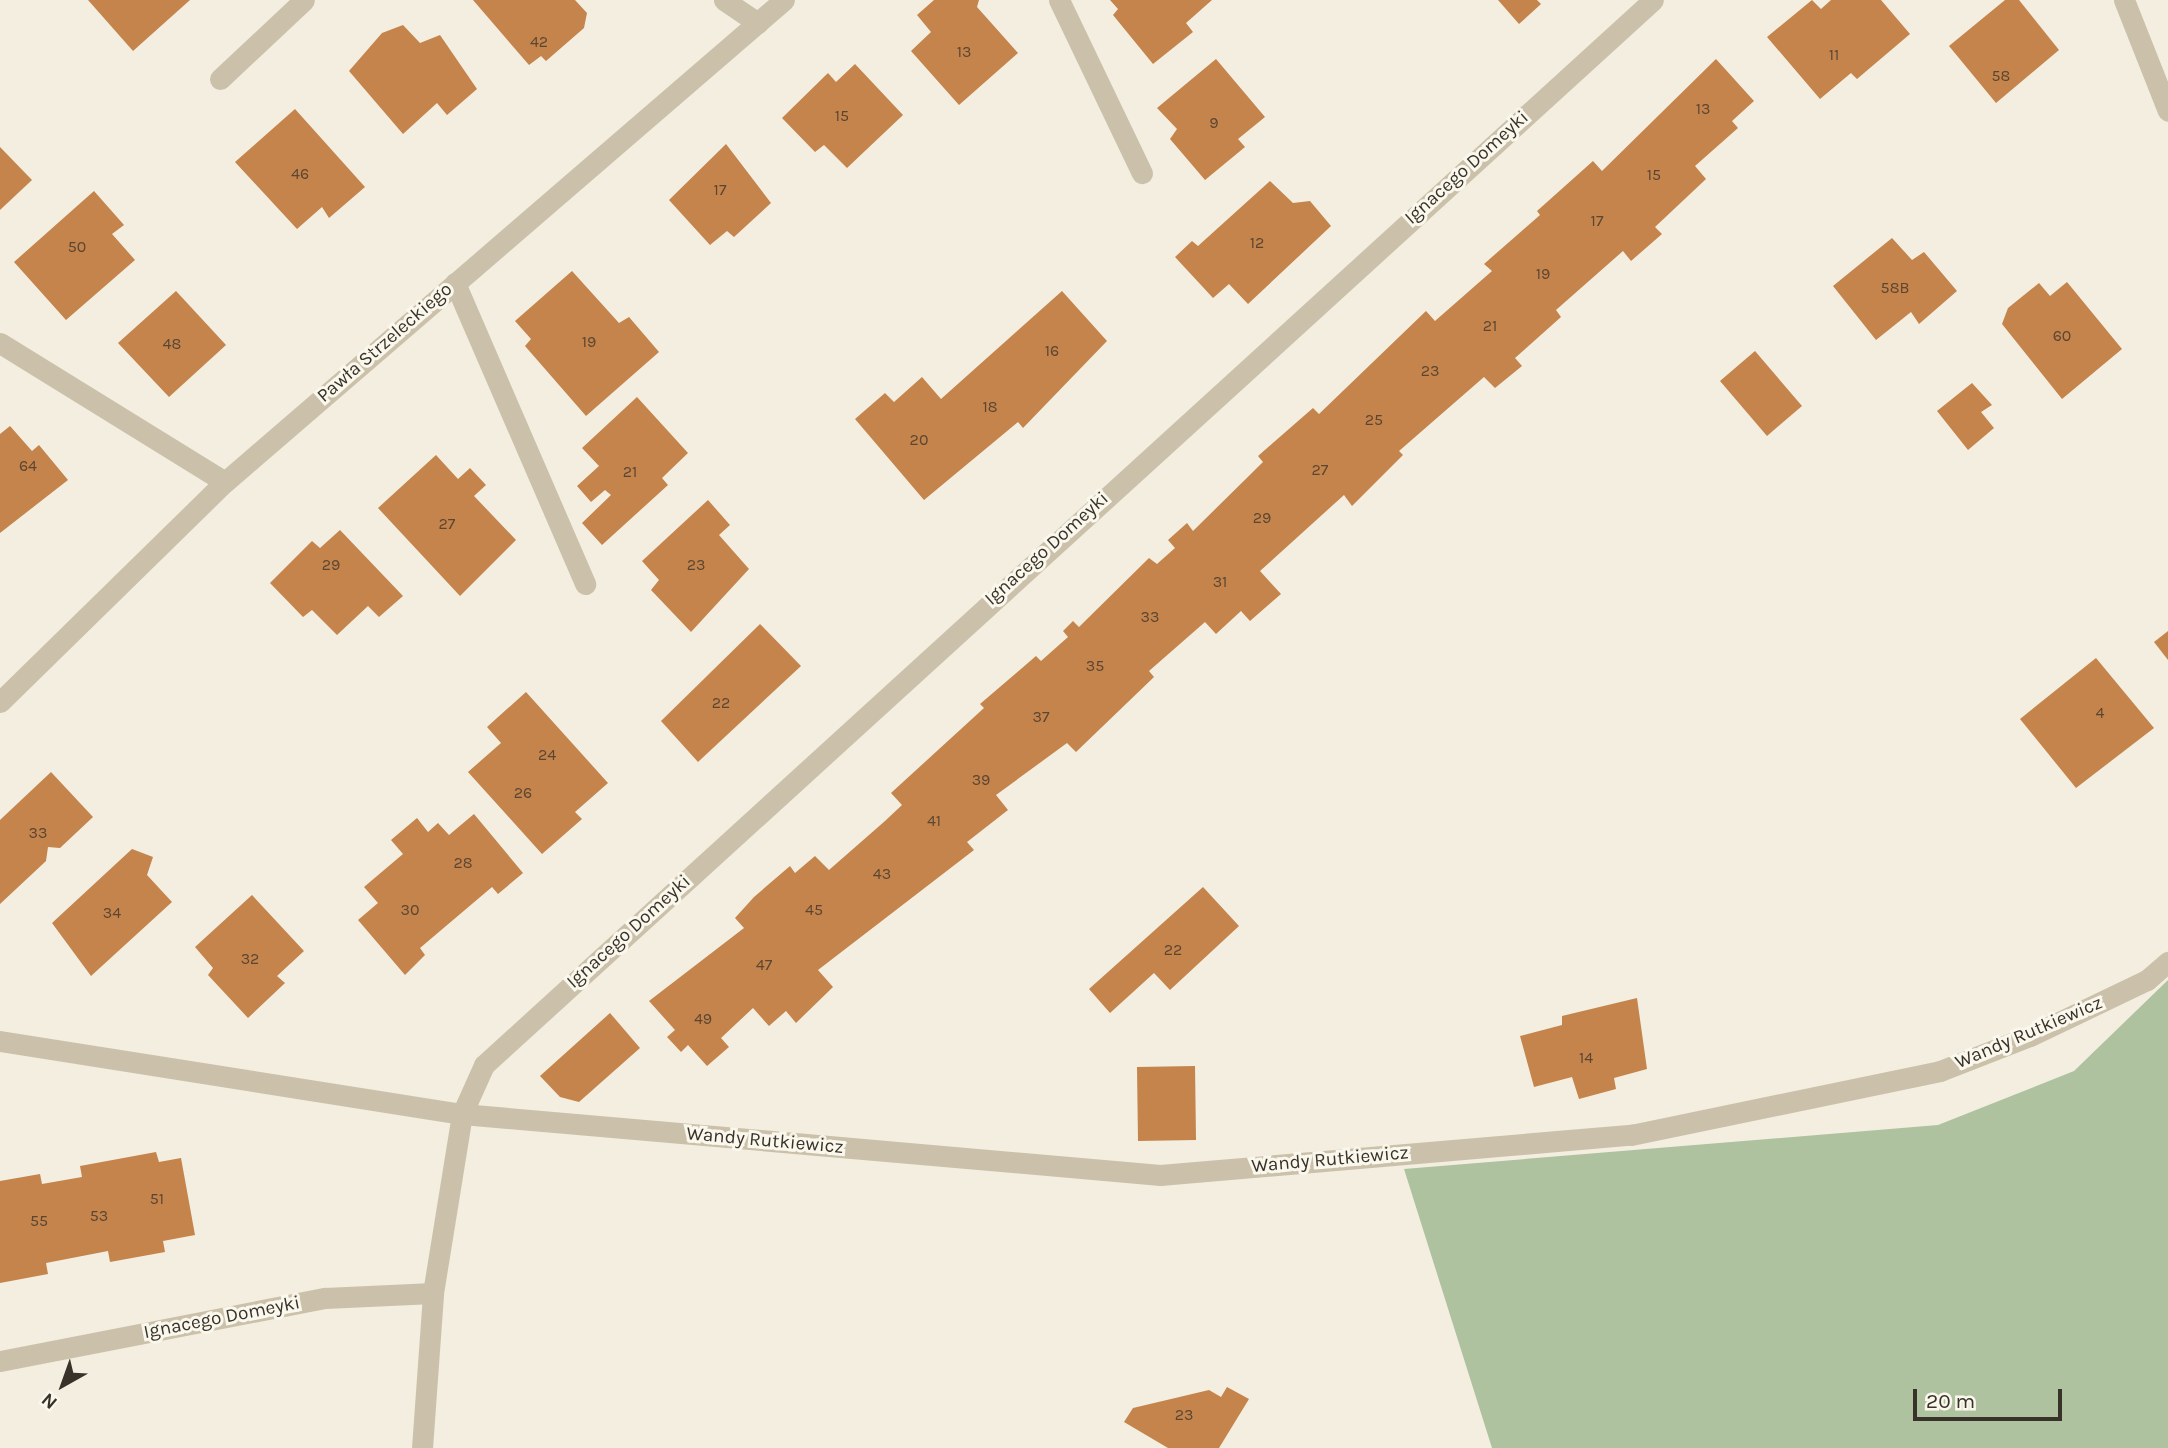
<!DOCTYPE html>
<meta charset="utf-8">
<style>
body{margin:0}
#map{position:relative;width:2168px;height:1448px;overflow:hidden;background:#f3eedf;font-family:Karla,sans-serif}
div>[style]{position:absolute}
.green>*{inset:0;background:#aec29f}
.building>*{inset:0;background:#c4844c}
.lane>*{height:21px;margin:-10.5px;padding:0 10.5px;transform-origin:10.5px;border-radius:10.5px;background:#cbc1ab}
.street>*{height:21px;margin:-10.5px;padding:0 10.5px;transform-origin:10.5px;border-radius:10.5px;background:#cbc1ab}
span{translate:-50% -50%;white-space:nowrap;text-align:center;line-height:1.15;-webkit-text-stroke:6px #faf7ec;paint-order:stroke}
.number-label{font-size:16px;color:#5c4632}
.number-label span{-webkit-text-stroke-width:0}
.street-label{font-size:19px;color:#39322a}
.north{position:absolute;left:28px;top:1350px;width:70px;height:70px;-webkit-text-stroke:5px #faf7ec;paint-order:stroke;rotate:220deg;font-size:19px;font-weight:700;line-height:28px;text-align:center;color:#39322a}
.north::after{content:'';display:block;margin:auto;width:24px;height:32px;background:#39322a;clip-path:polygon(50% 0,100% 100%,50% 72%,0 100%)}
.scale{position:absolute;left:1913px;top:1389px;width:149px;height:32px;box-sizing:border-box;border:4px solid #39322a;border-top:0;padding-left:9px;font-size:21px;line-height:24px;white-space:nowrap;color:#39322a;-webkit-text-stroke:5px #faf7ec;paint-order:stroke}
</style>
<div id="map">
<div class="green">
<i style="clip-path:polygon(2168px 980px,2168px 1448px,1492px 1448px,1404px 1169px,1938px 1125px,2074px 1071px)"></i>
</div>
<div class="building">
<i style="clip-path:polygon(88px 0,190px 0,133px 51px)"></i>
<i style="clip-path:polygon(473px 0,575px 0,587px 13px,584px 28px,546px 61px,541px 56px,529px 65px)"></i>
<i style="clip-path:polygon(934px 0,979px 0,977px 7px,1018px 53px,959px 105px,911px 51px,931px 32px,917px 15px)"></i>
<i style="clip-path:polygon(1110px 0,1212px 0,1186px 23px,1193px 32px,1153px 64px,1113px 15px,1118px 9px)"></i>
<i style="clip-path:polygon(1498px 0,1537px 0,1541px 4px,1519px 24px)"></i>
<i style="clip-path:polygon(1812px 0,1821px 9px,1831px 0,1881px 0,1910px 34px,1857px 79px,1851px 73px,1820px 99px,1767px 37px)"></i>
<i style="clip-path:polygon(2005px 0,2019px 0,2059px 50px,1996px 103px,1949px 46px)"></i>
<i style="clip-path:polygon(403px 25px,420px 43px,440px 35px,477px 89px,447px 115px,437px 103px,403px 134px,349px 71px,382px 33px)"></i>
<i style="clip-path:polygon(1216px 59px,1265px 117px,1238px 139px,1245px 147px,1205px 180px,1170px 139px,1177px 129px,1157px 108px)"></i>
<i style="clip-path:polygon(1716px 59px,1754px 101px,1732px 121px,1738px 128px,1695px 166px,1706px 179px,1655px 227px,1662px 234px,1631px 261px,1623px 251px,1556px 310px,1561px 317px,1515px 358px,1522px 366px,1495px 388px,1484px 377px,1399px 451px,1403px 455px,1352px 506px,1344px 495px,1260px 571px,1281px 594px,1250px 621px,1241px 611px,1216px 634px,1205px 622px,1149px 671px,1154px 677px,1076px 752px,1067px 743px,996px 795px,1008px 810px,967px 842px,974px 850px,818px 970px,833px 987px,796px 1023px,786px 1011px,769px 1026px,753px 1008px,721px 1038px,729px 1047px,707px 1066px,688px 1045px,681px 1052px,667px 1037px,675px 1030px,649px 1001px,744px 928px,735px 918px,754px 897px,790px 866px,795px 873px,815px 856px,829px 870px,885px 821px,902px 805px,891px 793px,984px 708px,980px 704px,1036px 656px,1041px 661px,1068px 637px,1063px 631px,1073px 621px,1079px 627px,1149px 558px,1157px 564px,1175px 548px,1168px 540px,1187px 523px,1193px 531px,1263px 462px,1258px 456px,1313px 408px,1319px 414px,1426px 311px,1435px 321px,1492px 271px,1484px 264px,1540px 215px,1537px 211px,1593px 161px,1602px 171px)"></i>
<i style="clip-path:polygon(855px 64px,903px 115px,847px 168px,824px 145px,815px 152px,782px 118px,828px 73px,836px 82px)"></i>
<i style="clip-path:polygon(295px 109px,365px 187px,329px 218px,322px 207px,297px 229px,235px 162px)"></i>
<i style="clip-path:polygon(726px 144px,771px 203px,734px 237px,727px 231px,710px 245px,669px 200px)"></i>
<i style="clip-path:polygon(0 147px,32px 180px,0 210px)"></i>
<i style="clip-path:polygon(1270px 181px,1293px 203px,1310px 201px,1331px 226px,1248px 304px,1229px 284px,1213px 298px,1175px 257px,1192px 241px,1198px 246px)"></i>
<i style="clip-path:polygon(94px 191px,124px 225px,112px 234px,135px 260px,66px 320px,14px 262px)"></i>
<i style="clip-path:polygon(1892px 238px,1912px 260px,1924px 252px,1957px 291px,1919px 324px,1911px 312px,1876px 340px,1833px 286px)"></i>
<i style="clip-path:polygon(572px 271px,619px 323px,629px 317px,659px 352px,586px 416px,525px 346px,531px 339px,515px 321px)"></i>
<i style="clip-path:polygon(2067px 282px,2122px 349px,2062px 399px,2002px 324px,2008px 308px,2039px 283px,2050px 296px)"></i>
<i style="clip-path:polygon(176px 291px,226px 345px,169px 397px,118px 343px)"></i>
<i style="clip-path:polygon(1062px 291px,1107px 341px,1023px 428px,1018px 422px,924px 500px,855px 419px,885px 393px,894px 402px,922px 377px,941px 399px)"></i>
<i style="clip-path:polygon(1755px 351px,1802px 406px,1767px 436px,1720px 381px)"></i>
<i style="clip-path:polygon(1972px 383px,1992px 405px,1981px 412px,1994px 428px,1968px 450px,1937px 411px)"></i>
<i style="clip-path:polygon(637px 397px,688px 453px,662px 478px,668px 485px,602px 545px,582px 523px,611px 495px,605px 490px,591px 502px,577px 486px,599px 466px,582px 448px)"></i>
<i style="clip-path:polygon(10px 426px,32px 451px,39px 445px,68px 480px,0 533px,0 434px)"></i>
<i style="clip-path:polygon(436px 455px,458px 479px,470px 468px,486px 485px,474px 496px,516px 540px,460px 596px,378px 508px)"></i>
<i style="clip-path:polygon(708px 500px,730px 525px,719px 535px,749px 569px,691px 632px,651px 590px,659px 580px,642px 561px)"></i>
<i style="clip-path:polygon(340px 530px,403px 596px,379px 617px,368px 606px,337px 635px,312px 610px,303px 617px,270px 583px,312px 541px,320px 548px)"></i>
<i style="clip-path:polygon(760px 624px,801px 666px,698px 762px,661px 721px)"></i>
<i style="clip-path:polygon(2168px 631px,2168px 660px,2154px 642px)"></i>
<i style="clip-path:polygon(2096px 658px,2154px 728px,2076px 788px,2020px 719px)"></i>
<i style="clip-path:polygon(526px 692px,608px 783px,575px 812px,582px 819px,542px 854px,468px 772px,501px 743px,487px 727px)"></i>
<i style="clip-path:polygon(51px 772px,93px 817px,60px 848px,48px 847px,46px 861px,0 904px,0 820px)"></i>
<i style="clip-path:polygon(474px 814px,523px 873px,498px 894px,492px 887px,420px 948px,425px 955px,405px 975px,358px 920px,378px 903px,364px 887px,403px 854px,391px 840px,417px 818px,428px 832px,438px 823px,449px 835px)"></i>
<i style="clip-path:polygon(132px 849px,153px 857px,147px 875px,172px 902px,91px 976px,52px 923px)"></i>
<i style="clip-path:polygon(1203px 887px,1239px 926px,1170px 990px,1154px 973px,1110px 1013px,1089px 989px)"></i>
<i style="clip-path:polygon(252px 895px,304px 951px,277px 976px,285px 983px,248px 1018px,208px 975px,213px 968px,195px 947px)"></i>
<i style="clip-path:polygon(1637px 998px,1647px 1069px,1614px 1078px,1616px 1089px,1579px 1099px,1572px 1077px,1534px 1087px,1520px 1036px,1562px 1025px,1562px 1016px)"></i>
<i style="clip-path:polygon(610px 1013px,640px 1048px,579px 1102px,560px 1097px,540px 1076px)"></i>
<i style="clip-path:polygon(1195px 1066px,1196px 1140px,1138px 1141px,1137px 1067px)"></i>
<i style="clip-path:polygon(156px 1152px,159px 1162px,181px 1158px,195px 1235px,163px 1241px,165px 1252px,110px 1262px,108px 1251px,46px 1263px,48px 1274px,0 1283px,0 1181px,40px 1174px,42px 1184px,82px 1177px,80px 1166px)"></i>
<i style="clip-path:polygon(1227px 1387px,1249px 1399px,1219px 1448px,1168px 1448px,1124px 1422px,1133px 1408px,1209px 1390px,1221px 1397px)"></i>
</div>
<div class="lane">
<i style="left:724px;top:0;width:41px;rotate:34.1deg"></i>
<i style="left:1059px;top:0;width:192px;rotate:64.4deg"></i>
<i style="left:220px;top:79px;width:115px;rotate:-43.2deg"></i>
<i style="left:455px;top:283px;width:328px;rotate:66.6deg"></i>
<i style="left:0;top:343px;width:264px;rotate:31.7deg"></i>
</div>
<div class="street">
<i style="left:2124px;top:0;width:119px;rotate:68.4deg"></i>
<i style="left:0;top:702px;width:315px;rotate:-44.4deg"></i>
<i style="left:225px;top:482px;width:738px;rotate:-40.77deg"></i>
<i style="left:0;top:1041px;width:468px;rotate:9deg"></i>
<i style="left:462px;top:1114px;width:54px;rotate:-65.8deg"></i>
<i style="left:484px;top:1065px;width:1581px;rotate:-42.33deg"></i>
<i style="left:0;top:1361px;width:331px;rotate:-11deg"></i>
<i style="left:325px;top:1298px;width:108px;rotate:-2.7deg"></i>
<i style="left:422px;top:1448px;width:155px;rotate:-85.9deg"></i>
<i style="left:433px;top:1293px;width:181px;rotate:-80.8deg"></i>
<i style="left:462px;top:1114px;width:701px;rotate:4.99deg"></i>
<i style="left:1160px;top:1175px;width:473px;rotate:-4.9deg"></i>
<i style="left:1631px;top:1135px;width:316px;rotate:-11.7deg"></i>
<i style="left:1940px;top:1071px;width:97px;rotate:-21.3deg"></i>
<i style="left:2030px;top:1036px;width:130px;rotate:-25.6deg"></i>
<i style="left:2147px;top:980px;width:28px;rotate:-41deg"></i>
</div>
<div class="number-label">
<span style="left:539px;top:42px">42</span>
<span style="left:964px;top:52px">13</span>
<span style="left:1834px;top:55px">11</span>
<span style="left:2001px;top:76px">58</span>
<span style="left:1703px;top:109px">13</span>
<span style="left:842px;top:116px">15</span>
<span style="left:1214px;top:123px">9</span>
<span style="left:300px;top:174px">46</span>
<span style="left:1654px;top:175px">15</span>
<span style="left:720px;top:190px">17</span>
<span style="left:1597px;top:221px">17</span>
<span style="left:1257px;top:243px">12</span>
<span style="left:77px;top:247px">50</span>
<span style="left:1543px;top:274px">19</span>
<span style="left:1895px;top:288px">58B</span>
<span style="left:1490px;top:326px">21</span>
<span style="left:2062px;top:336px">60</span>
<span style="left:589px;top:342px">19</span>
<span style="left:172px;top:344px">48</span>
<span style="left:1052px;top:351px">16</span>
<span style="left:1430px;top:371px">23</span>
<span style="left:990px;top:407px">18</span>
<span style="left:1374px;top:420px">25</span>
<span style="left:919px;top:440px">20</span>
<span style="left:28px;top:466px">64</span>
<span style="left:1320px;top:470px">27</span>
<span style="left:630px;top:472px">21</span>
<span style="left:1262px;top:518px">29</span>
<span style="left:447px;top:524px">27</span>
<span style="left:331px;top:565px">29</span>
<span style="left:696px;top:565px">23</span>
<span style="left:1220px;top:582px">31</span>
<span style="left:1150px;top:617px">33</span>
<span style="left:1095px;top:666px">35</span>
<span style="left:721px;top:703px">22</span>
<span style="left:2100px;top:713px">4</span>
<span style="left:1041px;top:717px">37</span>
<span style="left:547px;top:755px">24</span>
<span style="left:981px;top:780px">39</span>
<span style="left:523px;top:793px">26</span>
<span style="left:934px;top:821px">41</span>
<span style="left:38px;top:833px">33</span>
<span style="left:463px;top:863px">28</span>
<span style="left:882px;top:874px">43</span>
<span style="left:410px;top:910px">30</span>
<span style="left:814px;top:910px">45</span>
<span style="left:112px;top:913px">34</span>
<span style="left:1173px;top:950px">22</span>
<span style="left:250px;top:959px">32</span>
<span style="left:764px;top:965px">47</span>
<span style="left:703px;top:1019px">49</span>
<span style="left:1586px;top:1058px">14</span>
<span style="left:157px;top:1199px">51</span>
<span style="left:99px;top:1216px">53</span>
<span style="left:39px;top:1221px">55</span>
<span style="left:1184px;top:1415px">23</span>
</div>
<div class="street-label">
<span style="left:1467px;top:168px;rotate:-42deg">Ignacego Domeyki</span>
<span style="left:385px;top:343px;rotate:-41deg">Pawła Strzeleckiego</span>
<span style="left:1047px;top:549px;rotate:-42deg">Ignacego Domeyki</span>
<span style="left:629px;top:932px;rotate:-42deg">Ignacego Domeyki</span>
<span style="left:2029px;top:1033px;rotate:-23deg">Wandy Rutkiewicz</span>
<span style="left:765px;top:1141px;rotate:5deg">Wandy Rutkiewicz</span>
<span style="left:1330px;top:1160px;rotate:-5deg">Wandy Rutkiewicz</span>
<span style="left:222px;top:1318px;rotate:-11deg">Ignacego Domeyki</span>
</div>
<div class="north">N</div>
<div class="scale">20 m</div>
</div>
